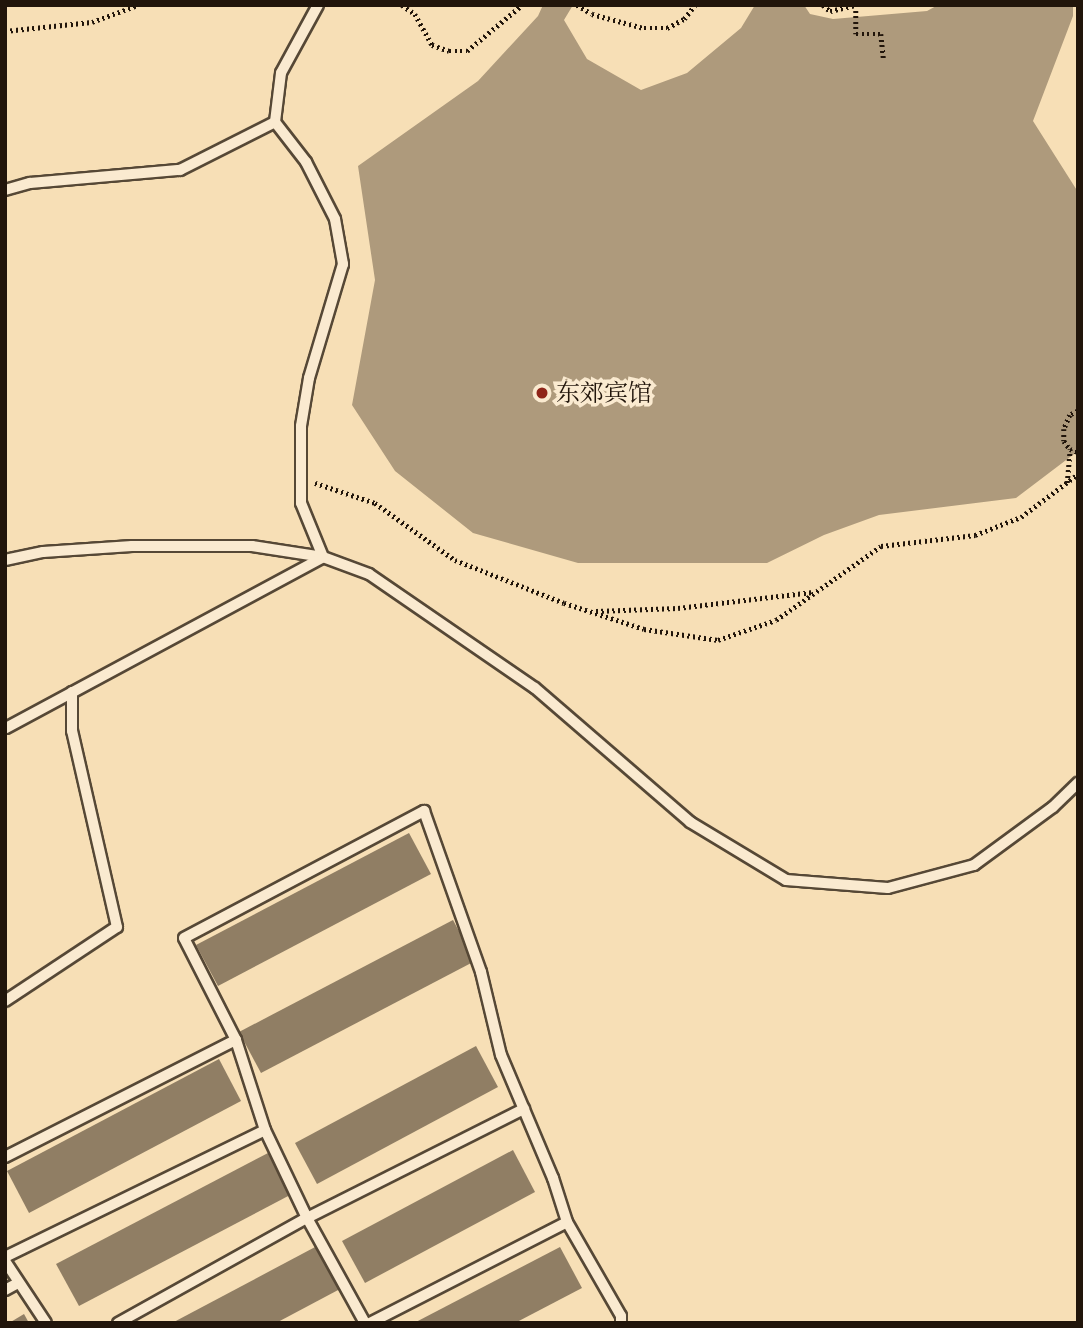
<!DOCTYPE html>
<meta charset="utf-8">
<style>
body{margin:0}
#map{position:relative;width:1083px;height:1328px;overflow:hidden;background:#f7dfb6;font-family:"EB Garamond","Noto Serif SC",serif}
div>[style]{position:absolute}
.water>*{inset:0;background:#ae9a7c}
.building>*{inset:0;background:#907e64}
.path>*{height:4.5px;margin-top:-2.25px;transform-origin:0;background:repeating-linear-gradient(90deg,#21150b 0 2px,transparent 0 5.5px)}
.roads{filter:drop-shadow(2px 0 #564836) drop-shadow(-2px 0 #564836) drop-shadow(0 2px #564836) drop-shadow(0 -2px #564836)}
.lane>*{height:10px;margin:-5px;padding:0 5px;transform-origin:5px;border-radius:5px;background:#faead0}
.dots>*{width:19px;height:19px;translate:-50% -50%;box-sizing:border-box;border:4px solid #faead0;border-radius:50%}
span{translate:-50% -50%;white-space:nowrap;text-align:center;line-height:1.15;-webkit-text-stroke:7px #faead0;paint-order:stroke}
.poi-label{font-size:24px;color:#21150b}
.left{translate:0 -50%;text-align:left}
.frame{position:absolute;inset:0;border:7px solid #21150b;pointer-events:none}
</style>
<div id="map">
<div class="water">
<i style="clip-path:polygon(543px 5px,573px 5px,564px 20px,587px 59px,641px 90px,687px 73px,741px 28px,755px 5px,804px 5px,810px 14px,833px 19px,927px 11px,938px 5px,1073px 5px,1073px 16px,1033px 121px,1078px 192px,1078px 451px,1016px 498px,879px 515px,824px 535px,767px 563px,578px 563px,473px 533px,395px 471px,352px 405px,375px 280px,358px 166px,478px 81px,538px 16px)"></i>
</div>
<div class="building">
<i style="clip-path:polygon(409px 833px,431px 874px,218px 986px,196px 945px)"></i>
<i style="clip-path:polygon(453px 920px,475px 961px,261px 1073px,239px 1032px)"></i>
<i style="clip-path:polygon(476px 1046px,498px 1087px,317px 1184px,295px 1143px)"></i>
<i style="clip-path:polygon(219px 1059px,241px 1101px,29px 1213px,7px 1171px)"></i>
<i style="clip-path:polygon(513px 1150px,535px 1192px,365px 1283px,342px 1241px)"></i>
<i style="clip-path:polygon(270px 1152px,292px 1194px,79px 1306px,56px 1264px)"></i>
<i style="clip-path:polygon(317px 1246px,340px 1289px,276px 1323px,172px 1323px)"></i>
<i style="clip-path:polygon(560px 1247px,582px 1288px,515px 1323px,414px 1323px)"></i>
<i style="clip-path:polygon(24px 1314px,29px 1323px,9px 1323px)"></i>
</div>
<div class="path">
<i style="left:402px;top:5px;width:16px;rotate:35deg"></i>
<i style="left:415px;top:14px;width:35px;rotate:61deg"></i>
<i style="left:432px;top:45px;width:18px;rotate:19deg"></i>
<i style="left:449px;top:51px;width:18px"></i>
<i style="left:467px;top:51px;width:72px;rotate:-39.9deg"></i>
<i style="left:577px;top:5px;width:17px;rotate:31deg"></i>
<i style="left:592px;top:14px;width:54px;rotate:15.1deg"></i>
<i style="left:644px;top:28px;width:23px"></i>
<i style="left:667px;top:28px;width:19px;rotate:-28deg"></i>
<i style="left:684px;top:19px;width:18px;rotate:-52deg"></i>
<i style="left:823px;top:5px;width:9px;rotate:41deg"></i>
<i style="left:830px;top:11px;width:26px;rotate:-13deg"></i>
<i style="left:856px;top:5px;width:29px;rotate:90deg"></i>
<i style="left:856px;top:34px;width:25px"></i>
<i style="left:881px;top:34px;width:27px;rotate:84deg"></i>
<i style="left:5px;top:31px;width:87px;rotate:-5.9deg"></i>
<i style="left:92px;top:22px;width:49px;rotate:-20.3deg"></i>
<i style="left:1078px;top:411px;width:9px;rotate:153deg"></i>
<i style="left:1070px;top:415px;width:15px;rotate:113deg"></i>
<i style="left:1064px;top:429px;width:12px;rotate:90deg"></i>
<i style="left:1064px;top:441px;width:10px;rotate:53deg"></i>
<i style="left:1070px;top:449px;width:9px;rotate:21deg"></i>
<i style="left:315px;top:483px;width:63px;rotate:18.4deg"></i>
<i style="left:375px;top:503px;width:98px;rotate:35.5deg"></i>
<i style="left:455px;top:560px;width:117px;rotate:21.5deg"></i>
<i style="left:564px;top:603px;width:84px;rotate:18deg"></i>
<i style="left:644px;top:629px;width:75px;rotate:8.5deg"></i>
<i style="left:718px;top:640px;width:61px;rotate:-19deg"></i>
<i style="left:776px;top:620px;width:128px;rotate:-35.2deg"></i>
<i style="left:881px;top:546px;width:95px;rotate:-6.7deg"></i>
<i style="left:975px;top:535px;width:49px;rotate:-21.4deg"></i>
<i style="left:1021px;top:517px;width:71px;rotate:-37deg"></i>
<i style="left:1067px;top:483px;width:34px;rotate:-85deg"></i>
<i style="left:596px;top:611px;width:82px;rotate:-2.1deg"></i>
<i style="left:678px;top:608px;width:136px;rotate:-6.8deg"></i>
</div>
<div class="roads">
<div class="lane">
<i style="left:318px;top:5px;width:77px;rotate:118.6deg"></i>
<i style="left:281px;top:73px;width:49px;rotate:97deg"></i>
<i style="left:275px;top:122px;width:51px;rotate:52.2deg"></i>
<i style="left:306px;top:162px;width:64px;rotate:63deg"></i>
<i style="left:335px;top:219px;width:46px;rotate:79.9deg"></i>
<i style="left:343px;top:264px;width:119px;rotate:106.6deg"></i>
<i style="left:309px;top:378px;width:49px;rotate:99.5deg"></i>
<i style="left:301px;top:426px;width:77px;rotate:90deg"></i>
<i style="left:301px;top:503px;width:58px;rotate:67.8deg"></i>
<i style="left:323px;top:557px;width:49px;rotate:20.3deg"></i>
<i style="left:369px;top:574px;width:201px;rotate:34.5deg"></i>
<i style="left:535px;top:688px;width:205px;rotate:40.8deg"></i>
<i style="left:690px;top:822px;width:112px;rotate:31.1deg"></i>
<i style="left:786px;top:880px;width:102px;rotate:4.5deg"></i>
<i style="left:888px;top:888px;width:89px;rotate:-15deg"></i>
<i style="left:974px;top:865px;width:98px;rotate:-36.3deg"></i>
<i style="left:1053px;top:807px;width:35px;rotate:-44deg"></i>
<i style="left:5px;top:190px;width:26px;rotate:-16deg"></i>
<i style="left:30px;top:183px;width:151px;rotate:-5deg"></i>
<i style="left:180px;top:170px;width:106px;rotate:-26.8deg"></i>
<i style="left:5px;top:560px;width:39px;rotate:-12deg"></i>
<i style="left:43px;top:552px;width:89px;rotate:-3.9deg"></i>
<i style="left:132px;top:546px;width:120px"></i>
<i style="left:252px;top:546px;width:72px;rotate:8.8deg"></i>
<i style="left:6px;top:728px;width:360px;rotate:-28.3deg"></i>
<i style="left:5px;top:1001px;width:134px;rotate:-33.5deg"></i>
<i style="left:117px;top:927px;width:201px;rotate:-102.9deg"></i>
<i style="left:72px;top:731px;width:39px;rotate:-90deg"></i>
<i style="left:5px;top:1157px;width:259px;rotate:-26.9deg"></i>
<i style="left:5px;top:1257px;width:289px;rotate:-26deg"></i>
<i style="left:5px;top:1261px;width:74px;rotate:56.5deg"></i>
<i style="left:5px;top:1290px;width:15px;rotate:-28deg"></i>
<i style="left:118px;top:1323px;width:216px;rotate:-29.1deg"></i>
<i style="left:307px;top:1218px;width:243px;rotate:-26.7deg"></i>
<i style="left:365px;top:1323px;width:120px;rotate:-118.9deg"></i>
<i style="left:307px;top:1218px;width:98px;rotate:-115.5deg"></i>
<i style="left:265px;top:1130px;width:95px;rotate:-107.9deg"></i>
<i style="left:236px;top:1040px;width:114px;rotate:-117deg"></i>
<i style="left:184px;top:938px;width:272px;rotate:-27.9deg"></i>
<i style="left:424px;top:811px;width:171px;rotate:70.5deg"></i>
<i style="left:481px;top:972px;width:85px;rotate:76.5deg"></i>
<i style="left:501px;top:1055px;width:134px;rotate:67.1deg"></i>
<i style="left:553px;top:1178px;width:46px;rotate:72.3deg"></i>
<i style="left:567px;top:1222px;width:108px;rotate:60.1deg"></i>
<i style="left:621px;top:1316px;width:7px;rotate:90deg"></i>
<i style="left:370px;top:1323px;width:221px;rotate:-27.1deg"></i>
</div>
</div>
<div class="dots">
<i style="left:542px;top:393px;background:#8f2418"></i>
</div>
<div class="poi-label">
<span class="left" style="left:556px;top:393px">东郊宾馆</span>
</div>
<div class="frame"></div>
</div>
